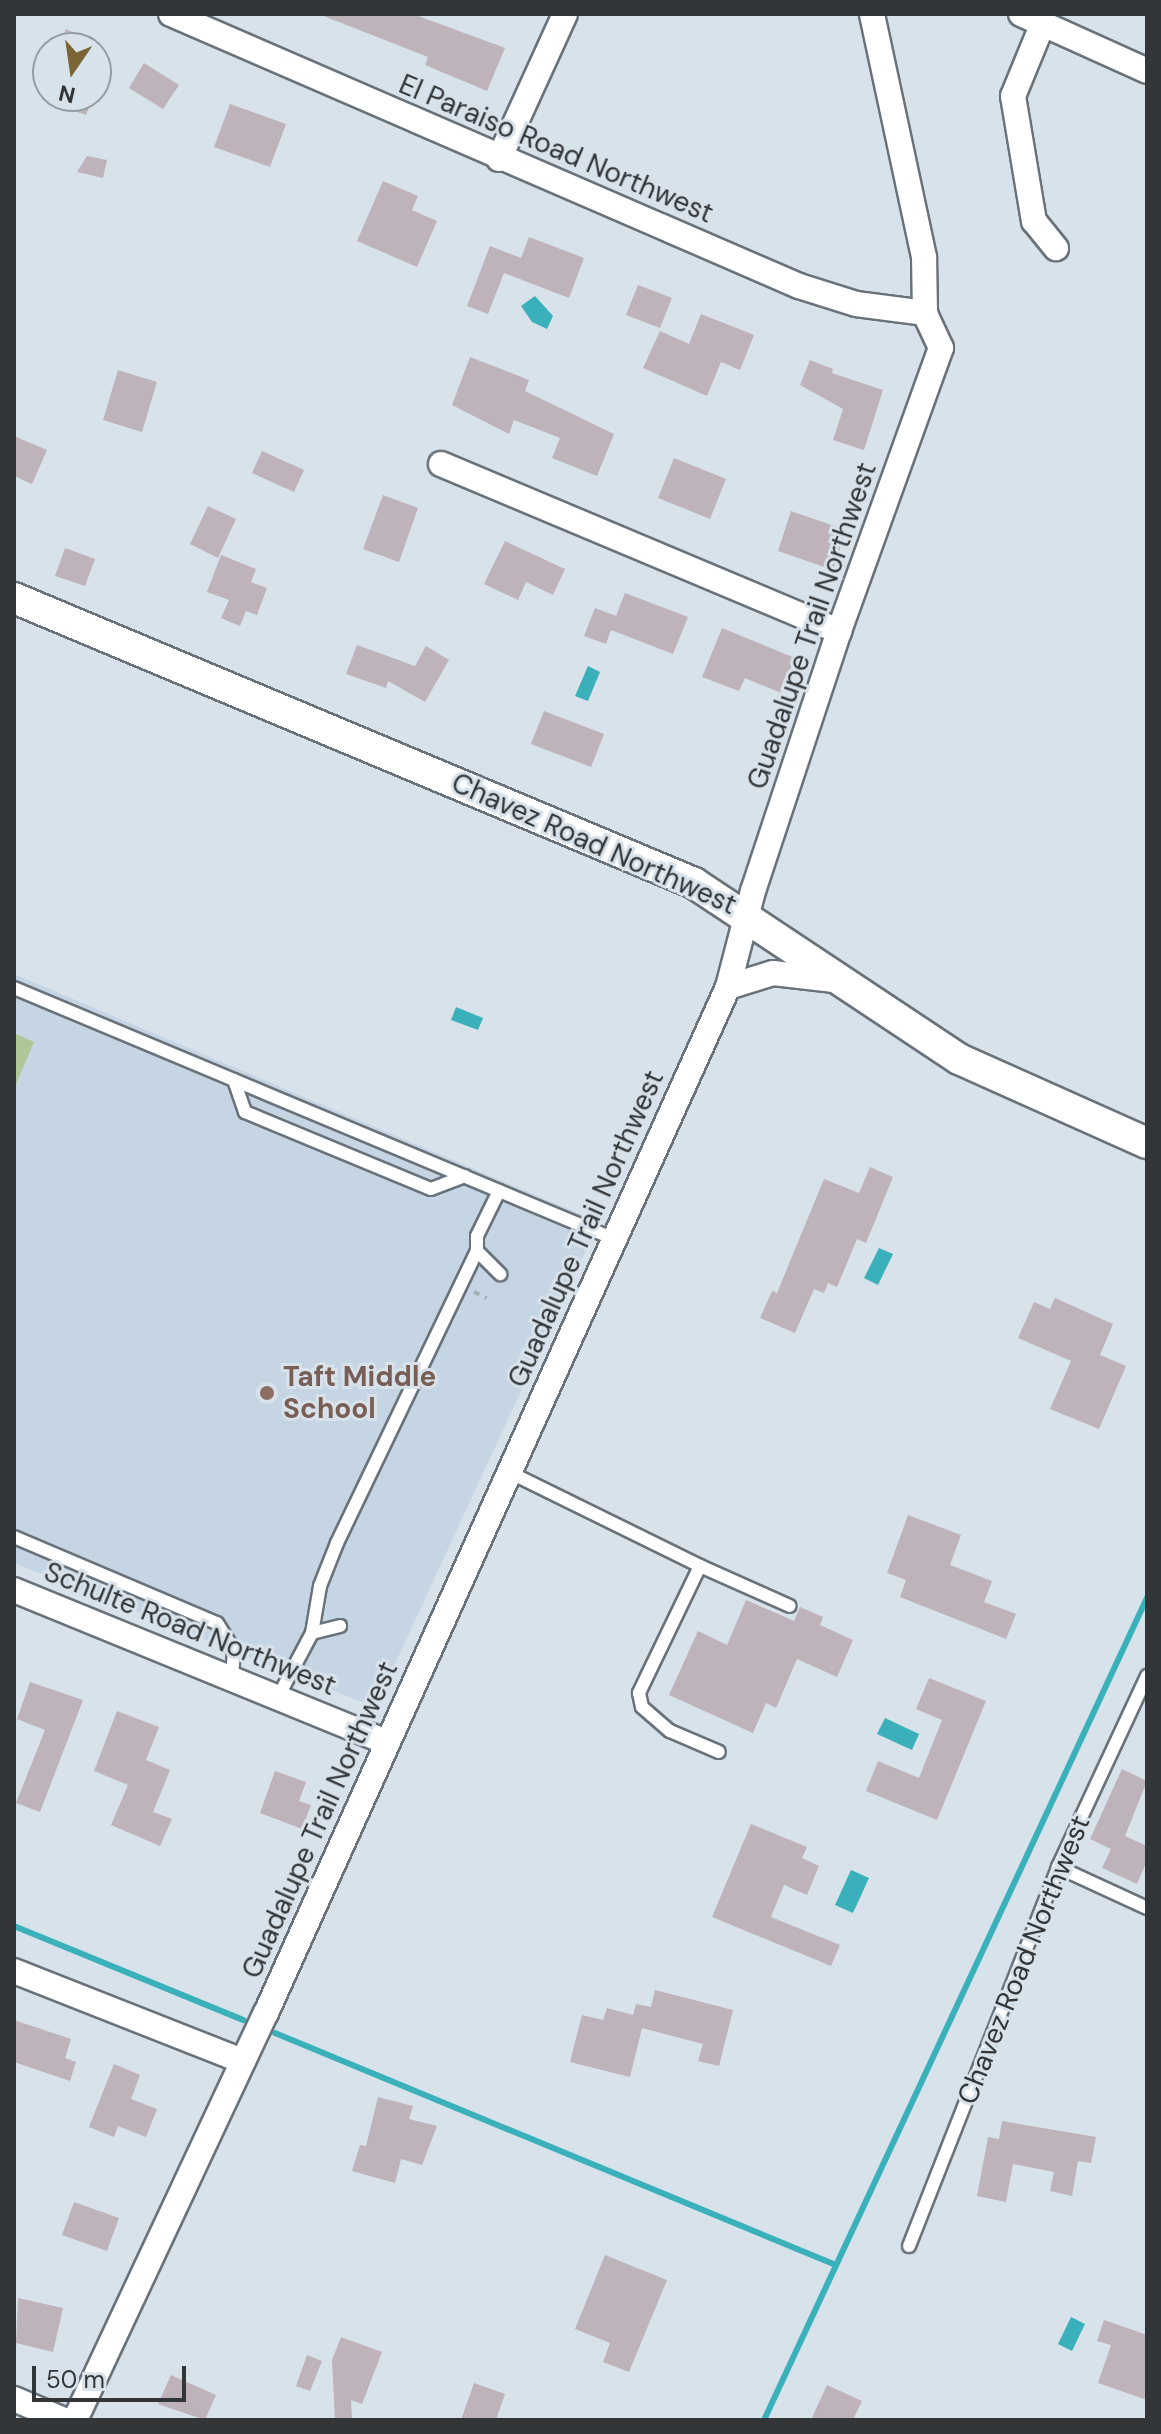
<!DOCTYPE html>
<style>
body{margin:0}
#map{position:relative;width:1161px;height:2434px;overflow:hidden;background:#d8e2eb;font-family:"DM Sans",sans-serif}
div>[style]{position:absolute}
.built>*{inset:0;background:#c5d5e3}
.green>*{inset:0;background:#afc798}
.water>*{inset:0;background:#3ab1ba}
.stream>*{height:6px;margin:-3px;padding:0 3px;transform-origin:3px;border-radius:3px;background:#3ab1ba}
.building>*{inset:0;background:#beb3ba}
.path>*{height:4px;margin-top:-2px;transform-origin:0;background:repeating-linear-gradient(90deg,#a5adb5 0 6px,transparent 0 12px)}
.roads{filter:drop-shadow(2px 0 #69727a) drop-shadow(-2px 0 #69727a) drop-shadow(0 2px #69727a) drop-shadow(0 -2px #69727a)}
.service>*{height:12px;margin:-6px;padding:0 6px;transform-origin:6px;border-radius:6px;background:#fff}
.minor>*{height:24px;margin:-12px;padding:0 12px;transform-origin:12px;border-radius:12px;background:#fff}
.tertiary>*{height:30px;margin:-15px;padding:0 15px;transform-origin:15px;border-radius:15px;background:#fff}
.dots>*{width:22px;height:22px;translate:-50% -50%;box-sizing:border-box;border:4px solid #d8e2eb;border-radius:50%}
span{translate:-50% -50%;white-space:nowrap;text-align:center;line-height:1.15;-webkit-text-stroke:6px #d8e2eb;paint-order:stroke}
.street-label{font-size:28px;color:#323639}
.education-label{font-size:28px;color:#785e54;font-weight:700}
.left{translate:0 -50%;text-align:left}
.frame{position:absolute;inset:0;border:16px solid #323639;pointer-events:none}
.north{position:absolute;left:32px;top:32px;width:80px;height:80px;box-sizing:border-box;background:#d8e2eb;border:2px solid #969da4;border-radius:50%;rotate:193deg;font-size:22px;font-weight:700;line-height:32px;text-align:center;color:#323639}
.north::after{content:'';display:block;margin:auto;width:28px;height:36px;background:#7b6535;clip-path:polygon(50% 0,100% 100%,50% 72%,0 100%)}
.scale{position:absolute;left:32px;top:2366px;width:154px;height:36px;box-sizing:border-box;border:4px solid #323639;border-top:0;padding-left:10px;font-size:24px;line-height:28px;white-space:nowrap;color:#323639;-webkit-text-stroke:6px #d8e2eb;paint-order:stroke}
</style>
<div id="map">
<div class="built">
<i style="clip-path:polygon(14px 974px,599px 1222px,382px 1692px,367px 1704px,14px 1563px)"></i>
</div>
<div class="green">
<i style="clip-path:polygon(14px 1033px,34px 1042px,14px 1089px)"></i>
</div>
<div class="water">
<i style="clip-path:polygon(535px 296px,553px 316px,547px 329px,532px 322px,521px 306px)"></i>
<i style="clip-path:polygon(588px 666px,600px 672px,588px 701px,575px 696px)"></i>
<i style="clip-path:polygon(456px 1007px,483px 1018px,478px 1030px,451px 1020px)"></i>
<i style="clip-path:polygon(879px 1248px,893px 1254px,878px 1285px,864px 1278px)"></i>
<i style="clip-path:polygon(885px 1718px,919px 1734px,912px 1750px,877px 1734px)"></i>
<i style="clip-path:polygon(851px 1870px,869px 1878px,853px 1913px,835px 1905px)"></i>
<i style="clip-path:polygon(1071px 2317px,1085px 2324px,1072px 2351px,1058px 2344px)"></i>
</div>
<div class="stream">
<i style="left:14px;top:1926px;width:248px;rotate:22.3deg"></i>
<i style="left:275px;top:2033px;width:607px;rotate:22.47deg"></i>
<i style="left:764px;top:2420px;width:907px;rotate:-65.02deg"></i>
</div>
<div class="building">
<i style="clip-path:polygon(413px 14px,505px 48px,487px 91px,425px 65px,428px 57px,321px 15px)"></i>
<i style="clip-path:polygon(66px 29px,105px 48px,57px 48px)"></i>
<i style="clip-path:polygon(144px 63px,179px 85px,163px 109px,129px 88px)"></i>
<i style="clip-path:polygon(74px 96px,93px 96px,86px 115px,69px 109px)"></i>
<i style="clip-path:polygon(230px 104px,286px 124px,270px 167px,214px 147px)"></i>
<i style="clip-path:polygon(87px 156px,107px 160px,103px 178px,77px 172px)"></i>
<i style="clip-path:polygon(383px 181px,418px 196px,412px 210px,437px 221px,417px 267px,357px 241px)"></i>
<i style="clip-path:polygon(529px 237px,584px 258px,569px 298px,504px 273px,488px 314px,467px 306px,490px 246px,521px 258px)"></i>
<i style="clip-path:polygon(638px 285px,672px 298px,660px 328px,626px 315px)"></i>
<i style="clip-path:polygon(701px 314px,754px 335px,740px 370px,721px 362px,707px 396px,643px 368px,660px 331px,689px 344px)"></i>
<i style="clip-path:polygon(470px 357px,529px 380px,525px 391px,614px 434px,597px 476px,552px 458px,560px 438px,514px 420px,509px 434px,452px 405px)"></i>
<i style="clip-path:polygon(810px 360px,833px 369px,832px 373px,883px 390px,864px 450px,833px 440px,843px 409px,800px 385px)"></i>
<i style="clip-path:polygon(118px 370px,157px 382px,142px 432px,103px 420px)"></i>
<i style="clip-path:polygon(14px 436px,47px 450px,32px 484px,14px 476px)"></i>
<i style="clip-path:polygon(262px 451px,304px 470px,294px 492px,252px 473px)"></i>
<i style="clip-path:polygon(674px 458px,726px 479px,710px 519px,658px 498px)"></i>
<i style="clip-path:polygon(383px 495px,418px 508px,399px 562px,363px 549px)"></i>
<i style="clip-path:polygon(208px 506px,236px 519px,218px 558px,190px 544px)"></i>
<i style="clip-path:polygon(791px 511px,846px 530px,833px 570px,778px 551px)"></i>
<i style="clip-path:polygon(505px 541px,565px 569px,553px 595px,526px 582px,518px 600px,484px 584px)"></i>
<i style="clip-path:polygon(65px 548px,95px 559px,85px 586px,55px 576px)"></i>
<i style="clip-path:polygon(221px 555px,256px 569px,251px 582px,267px 588px,257px 615px,246px 611px,240px 626px,221px 618px,229px 600px,207px 592px)"></i>
<i style="clip-path:polygon(625px 593px,688px 617px,673px 654px,611px 630px,606px 644px,584px 636px,595px 608px,616px 616px)"></i>
<i style="clip-path:polygon(722px 628px,795px 658px,781px 693px,745px 678px,739px 691px,702px 677px)"></i>
<i style="clip-path:polygon(357px 645px,415px 666px,426px 646px,449px 660px,425px 702px,388px 681px,386px 688px,346px 674px)"></i>
<i style="clip-path:polygon(544px 711px,604px 734px,591px 767px,531px 744px)"></i>
<i style="clip-path:polygon(870px 1167px,893px 1177px,866px 1243px,857px 1239px,837px 1287px,828px 1283px,824px 1293px,814px 1289px,795px 1333px,760px 1318px,772px 1291px,777px 1293px,824px 1179px,859px 1193px)"></i>
<i style="clip-path:polygon(1055px 1298px,1113px 1324px,1100px 1355px,1126px 1366px,1099px 1429px,1050px 1409px,1071px 1361px,1018px 1338px,1034px 1302px,1050px 1309px)"></i>
<i style="clip-path:polygon(908px 1515px,961px 1535px,950px 1565px,992px 1581px,984px 1602px,1016px 1614px,1006px 1639px,900px 1597px,906px 1580px,887px 1573px)"></i>
<i style="clip-path:polygon(746px 1600px,794px 1621px,800px 1607px,823px 1617px,820px 1625px,853px 1640px,837px 1677px,797px 1659px,776px 1708px,766px 1703px,753px 1733px,669px 1695px,698px 1631px,727px 1645px)"></i>
<i style="clip-path:polygon(929px 1678px,986px 1701px,937px 1820px,866px 1791px,878px 1761px,919px 1778px,942px 1720px,916px 1709px)"></i>
<i style="clip-path:polygon(30px 1682px,83px 1700px,40px 1812px,16px 1803px,45px 1730px,17px 1719px)"></i>
<i style="clip-path:polygon(117px 1711px,159px 1727px,146px 1760px,170px 1770px,153px 1812px,172px 1819px,160px 1846px,111px 1825px,128px 1785px,94px 1771px)"></i>
<i style="clip-path:polygon(1122px 1769px,1147px 1781px,1125px 1836px,1147px 1846px,1147px 1861px,1137px 1884px,1102px 1868px,1111px 1849px,1090px 1839px)"></i>
<i style="clip-path:polygon(275px 1771px,306px 1782px,299px 1801px,311px 1805px,302px 1829px,260px 1813px)"></i>
<i style="clip-path:polygon(751px 1824px,807px 1847px,802px 1858px,819px 1866px,807px 1895px,784px 1885px,771px 1917px,840px 1945px,831px 1966px,712px 1917px)"></i>
<i style="clip-path:polygon(655px 1990px,733px 2010px,719px 2066px,698px 2061px,703px 2044px,642px 2028px,630px 2077px,570px 2062px,582px 2015px,603px 2020px,607px 2008px,633px 2015px,636px 2004px,651px 2007px)"></i>
<i style="clip-path:polygon(14px 2020px,71px 2039px,65px 2058px,76px 2062px,70px 2081px,14px 2062px)"></i>
<i style="clip-path:polygon(114px 2064px,140px 2075px,131px 2099px,157px 2109px,146px 2137px,118px 2126px,114px 2137px,89px 2127px)"></i>
<i style="clip-path:polygon(378px 2097px,413px 2106px,409px 2119px,437px 2126px,422px 2165px,401px 2159px,395px 2183px,352px 2171px,360px 2145px,366px 2146px)"></i>
<i style="clip-path:polygon(1002px 2121px,1096px 2137px,1091px 2163px,1078px 2161px,1072px 2196px,1050px 2191px,1054px 2172px,1013px 2164px,1006px 2202px,977px 2196px,988px 2137px,999px 2139px)"></i>
<i style="clip-path:polygon(74px 2202px,119px 2218px,107px 2251px,62px 2235px)"></i>
<i style="clip-path:polygon(605px 2255px,667px 2280px,629px 2372px,603px 2362px,610px 2343px,575px 2329px)"></i>
<i style="clip-path:polygon(18px 2298px,63px 2308px,53px 2352px,16px 2343px)"></i>
<i style="clip-path:polygon(1104px 2320px,1147px 2335px,1147px 2400px,1098px 2383px,1111px 2345px,1097px 2341px)"></i>
<i style="clip-path:polygon(341px 2337px,382px 2352px,362px 2404px,351px 2400px,352px 2420px,335px 2420px,332px 2360px)"></i>
<i style="clip-path:polygon(307px 2355px,322px 2361px,310px 2391px,296px 2386px)"></i>
<i style="clip-path:polygon(171px 2375px,216px 2395px,205px 2420px,158px 2404px)"></i>
<i style="clip-path:polygon(474px 2383px,505px 2394px,496px 2420px,461px 2420px)"></i>
<i style="clip-path:polygon(827px 2385px,862px 2401px,853px 2420px,811px 2420px)"></i>
</div>
<div class="path">
<i style="left:474px;top:1292px;width:14px;rotate:25deg"></i>
</div>
<div class="roads">
<div class="service">
<i style="left:14px;top:988px;width:650px;rotate:22.7deg"></i>
<i style="left:234px;top:1080px;width:34px;rotate:71deg"></i>
<i style="left:245px;top:1112px;width:201px;rotate:22.5deg"></i>
<i style="left:431px;top:1189px;width:36px;rotate:-21deg"></i>
<i style="left:499px;top:1191px;width:50px;rotate:116.1deg"></i>
<i style="left:477px;top:1236px;width:15px;rotate:90deg"></i>
<i style="left:477px;top:1251px;width:33px;rotate:45deg"></i>
<i style="left:509px;top:1472px;width:213px;rotate:26.2deg"></i>
<i style="left:700px;top:1566px;width:141px;rotate:115.7deg"></i>
<i style="left:639px;top:1693px;width:14px;rotate:78deg"></i>
<i style="left:642px;top:1707px;width:37px;rotate:41deg"></i>
<i style="left:670px;top:1731px;width:53px;rotate:23.2deg"></i>
<i style="left:14px;top:1537px;width:220px;rotate:23deg"></i>
<i style="left:217px;top:1623px;width:32px;rotate:58deg"></i>
<i style="left:234px;top:1650px;width:27px;rotate:94deg"></i>
<i style="left:700px;top:1566px;width:98px;rotate:24deg"></i>
<i style="left:312px;top:1633px;width:48px;rotate:-80.3deg"></i>
<i style="left:320px;top:1586px;width:46px;rotate:-68.4deg"></i>
<i style="left:337px;top:1543px;width:324px;rotate:-64.4deg"></i>
<i style="left:278px;top:1697px;width:72px;rotate:-62deg"></i>
<i style="left:312px;top:1633px;width:29px;rotate:-14deg"></i>
<i style="left:1058px;top:1867px;width:98px;rotate:24.7deg"></i>
<i style="left:909px;top:2246px;width:407px;rotate:-68.5deg"></i>
<i style="left:1058px;top:1867px;width:211px;rotate:-65deg"></i>
</div>
<div class="minor">
<i style="left:171px;top:14px;width:684px;rotate:23.42deg"></i>
<i style="left:799px;top:286px;width:60px;rotate:17.5deg"></i>
<i style="left:856px;top:304px;width:70px;rotate:7.4deg"></i>
<i style="left:1021px;top:14px;width:138px;rotate:24.3deg"></i>
<i style="left:1043px;top:23px;width:79px;rotate:112.3deg"></i>
<i style="left:1013px;top:96px;width:127px;rotate:80.5deg"></i>
<i style="left:1034px;top:221px;width:35px;rotate:51deg"></i>
<i style="left:499px;top:159px;width:159px;rotate:-65.5deg"></i>
<i style="left:441px;top:464px;width:432px;rotate:22.8deg"></i>
<i style="left:728px;top:987px;width:47px;rotate:-17.3deg"></i>
<i style="left:773px;top:973px;width:68px;rotate:6.7deg"></i>
<i style="left:14px;top:1590px;width:403px;rotate:22.2deg"></i>
<i style="left:14px;top:1971px;width:246px;rotate:21.5deg"></i>
<i style="left:14px;top:2399px;width:54px;rotate:22.8deg"></i>
<i style="left:75px;top:2420px;width:450px;rotate:-64.9deg"></i>
<i style="left:266px;top:2013px;width:1125px;rotate:-65.76deg"></i>
<i style="left:728px;top:987px;width:99px;rotate:-75.4deg"></i>
<i style="left:753px;top:891px;width:274px;rotate:-71.7deg"></i>
<i style="left:839px;top:631px;width:301px;rotate:-70.2deg"></i>
<i style="left:941px;top:348px;width:38px;rotate:-115deg"></i>
<i style="left:925px;top:313px;width:56px;rotate:-91deg"></i>
<i style="left:924px;top:257px;width:249px;rotate:-102.1deg"></i>
</div>
<div class="tertiary">
<i style="left:14px;top:598px;width:737px;rotate:22.74deg"></i>
<i style="left:694px;top:883px;width:318px;rotate:33.6deg"></i>
<i style="left:959px;top:1059px;width:206px;rotate:24.1deg"></i>
</div>
</div>
<div class="dots">
<i style="left:267px;top:1393px;background:#8d6e63"></i>
</div>
<div class="street-label">
<span style="left:556px;top:149px;rotate:23deg">El Paraiso Road Northwest</span>
<span style="left:812px;top:626px;rotate:-71deg">Guadalupe Trail Northwest</span>
<span style="left:594px;top:844px;rotate:24deg">Chavez Road Northwest</span>
<span style="left:586px;top:1229px;rotate:-66deg">Guadalupe Trail Northwest</span>
<span style="left:190px;top:1629px;rotate:22deg">Schulte Road Northwest</span>
<span style="left:320px;top:1820px;rotate:-66deg">Guadalupe Trail Northwest</span>
<span style="left:1024px;top:1960px;rotate:-68deg">Chavez Road Northwest</span>
</div>
<div class="education-label">
<span class="left" style="left:283px;top:1393px">Taft Middle<br>School</span>
</div>
<div class="frame"></div>
<div class="north">N</div>
<div class="scale">50 m</div>
</div>
